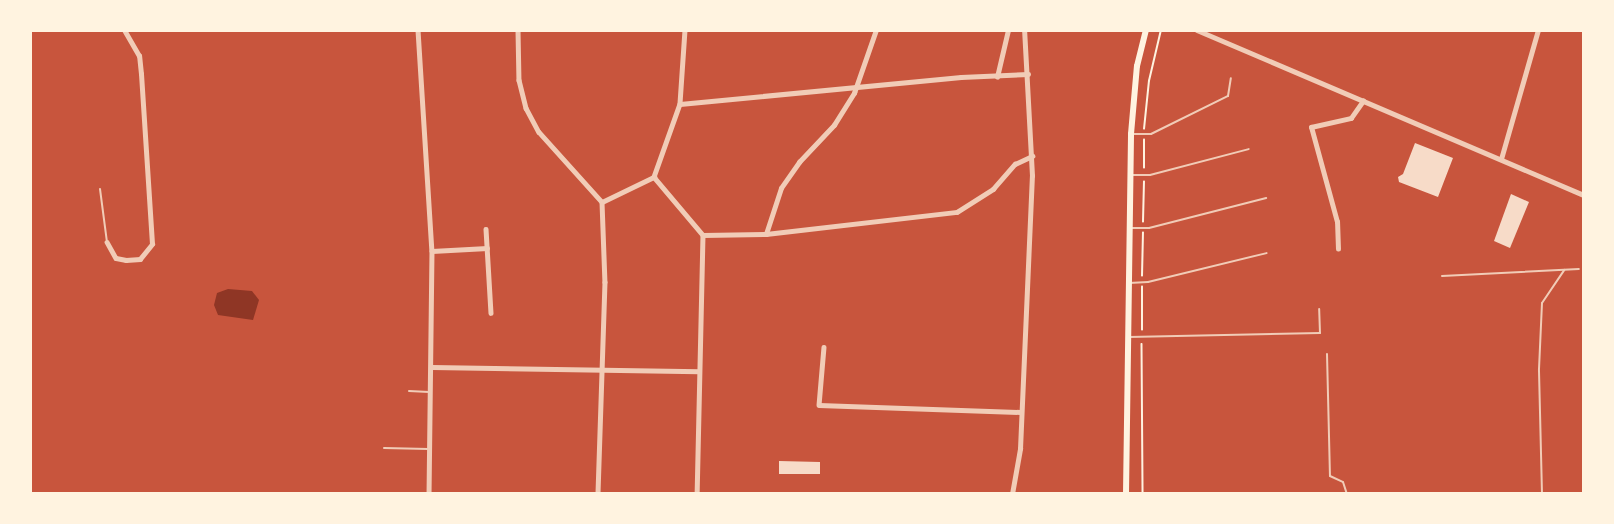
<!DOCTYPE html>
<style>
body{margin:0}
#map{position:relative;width:1614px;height:524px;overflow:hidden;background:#c8553d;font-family:Rubik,sans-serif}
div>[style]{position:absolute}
.water>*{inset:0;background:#8f3625}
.building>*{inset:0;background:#f7dbc8}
.path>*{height:1.5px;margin:-0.75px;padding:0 0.75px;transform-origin:0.75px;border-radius:0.75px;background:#fff3e0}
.service>*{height:2px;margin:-1px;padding:0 1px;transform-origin:1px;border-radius:1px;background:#f1ccb7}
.minor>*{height:4.5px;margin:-2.25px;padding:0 2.25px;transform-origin:2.25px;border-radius:2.25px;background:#f1ccb7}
.secondary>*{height:6px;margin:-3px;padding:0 3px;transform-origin:3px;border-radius:3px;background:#fff3e0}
span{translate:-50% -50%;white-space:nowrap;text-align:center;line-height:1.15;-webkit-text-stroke:4.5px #fff3e0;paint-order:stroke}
.frame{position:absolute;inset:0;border:32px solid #fff3e0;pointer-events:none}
</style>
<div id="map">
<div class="water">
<i style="clip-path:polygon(228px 289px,252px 291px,259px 300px,253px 320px,218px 315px,214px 305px,217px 293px)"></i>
</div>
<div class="building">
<i style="clip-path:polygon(1415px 143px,1453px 158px,1438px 197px,1399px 182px,1398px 177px,1403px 174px)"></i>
<i style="clip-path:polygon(1511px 194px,1529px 202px,1510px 248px,1494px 241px)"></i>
<i style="clip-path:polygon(779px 461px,820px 462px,820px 474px,779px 474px)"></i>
</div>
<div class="path">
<i style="left:1144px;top:129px;width:48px;rotate:-84.1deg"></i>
<i style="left:1149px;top:81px;width:52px;rotate:-76.8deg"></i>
<i style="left:1144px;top:168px;width:28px;rotate:-90deg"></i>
<i style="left:1143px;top:222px;width:40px;rotate:-88.6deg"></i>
<i style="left:1142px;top:276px;width:43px;rotate:-88.7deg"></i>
<i style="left:1142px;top:330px;width:43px;rotate:-90deg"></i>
<i style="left:1142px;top:344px;width:150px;rotate:89.6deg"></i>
</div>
<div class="service">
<i style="left:1132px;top:134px;width:19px"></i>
<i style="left:1151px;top:134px;width:86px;rotate:-26.3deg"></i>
<i style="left:1228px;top:96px;width:18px;rotate:-81deg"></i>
<i style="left:1132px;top:175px;width:18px"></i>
<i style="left:1150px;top:175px;width:102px;rotate:-14.7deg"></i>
<i style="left:100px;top:189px;width:53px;rotate:82.5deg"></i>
<i style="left:1132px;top:228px;width:17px"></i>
<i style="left:1149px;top:228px;width:121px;rotate:-14.4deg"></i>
<i style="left:1442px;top:276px;width:137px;rotate:-2.9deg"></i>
<i style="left:1129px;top:283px;width:19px;rotate:-3deg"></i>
<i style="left:1148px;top:282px;width:122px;rotate:-13.7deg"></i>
<i style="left:1129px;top:337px;width:191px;rotate:-1.2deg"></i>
<i style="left:1320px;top:333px;width:24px;rotate:-92deg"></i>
<i style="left:1327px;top:354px;width:122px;rotate:88.6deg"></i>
<i style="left:1330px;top:476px;width:14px;rotate:25deg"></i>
<i style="left:1343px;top:482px;width:13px;rotate:72deg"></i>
<i style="left:409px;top:391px;width:20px;rotate:3deg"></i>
<i style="left:384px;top:448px;width:44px;rotate:1.3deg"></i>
<i style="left:1542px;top:494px;width:125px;rotate:-91.4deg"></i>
<i style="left:1539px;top:369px;width:66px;rotate:-87.4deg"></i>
<i style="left:1542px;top:303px;width:40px;rotate:-56deg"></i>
</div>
<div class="minor">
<i style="left:418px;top:30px;width:221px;rotate:86.4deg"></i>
<i style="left:432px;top:251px;width:243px;rotate:90.7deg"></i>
<i style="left:518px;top:30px;width:50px;rotate:88.9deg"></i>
<i style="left:519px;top:80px;width:29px;rotate:76deg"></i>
<i style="left:526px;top:108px;width:27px;rotate:62deg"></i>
<i style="left:539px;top:132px;width:94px;rotate:48deg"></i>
<i style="left:602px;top:202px;width:80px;rotate:87.9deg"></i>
<i style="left:605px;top:282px;width:212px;rotate:91.9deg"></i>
<i style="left:685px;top:30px;width:74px;rotate:93.9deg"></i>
<i style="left:680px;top:104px;width:77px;rotate:109.6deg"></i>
<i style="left:654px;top:177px;width:76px;rotate:49.8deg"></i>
<i style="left:703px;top:235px;width:259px;rotate:91.3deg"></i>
<i style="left:1197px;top:30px;width:421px;rotate:23.1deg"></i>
<i style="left:997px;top:77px;width:48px;rotate:-76.8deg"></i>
<i style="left:680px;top:104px;width:282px;rotate:-5.5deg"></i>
<i style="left:961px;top:77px;width:67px;rotate:-2.6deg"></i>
<i style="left:1501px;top:159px;width:134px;rotate:-74deg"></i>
<i style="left:602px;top:202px;width:58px;rotate:-25.7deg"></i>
<i style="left:486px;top:229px;width:84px;rotate:86.6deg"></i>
<i style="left:766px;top:234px;width:48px;rotate:-71.9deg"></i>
<i style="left:781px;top:188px;width:32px;rotate:-55deg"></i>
<i style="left:799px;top:162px;width:51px;rotate:-46.6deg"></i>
<i style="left:834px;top:125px;width:38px;rotate:-58deg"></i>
<i style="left:854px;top:93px;width:67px;rotate:-70.8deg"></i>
<i style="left:703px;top:235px;width:63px;rotate:-0.9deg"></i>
<i style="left:766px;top:234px;width:192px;rotate:-6.6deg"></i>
<i style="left:957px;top:212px;width:43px;rotate:-32.6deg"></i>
<i style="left:993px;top:189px;width:33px;rotate:-49deg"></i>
<i style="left:1015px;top:164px;width:19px;rotate:-25deg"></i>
<i style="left:107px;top:242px;width:18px;rotate:61deg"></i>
<i style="left:116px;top:258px;width:10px;rotate:11deg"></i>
<i style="left:126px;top:260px;width:14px;rotate:-4deg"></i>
<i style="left:140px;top:259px;width:19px;rotate:-51deg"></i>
<i style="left:152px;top:244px;width:170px;rotate:-93.7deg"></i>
<i style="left:141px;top:74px;width:18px;rotate:-96deg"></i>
<i style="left:139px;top:56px;width:30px;rotate:-120deg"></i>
<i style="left:1338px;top:249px;width:27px;rotate:-92deg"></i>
<i style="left:1337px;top:222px;width:98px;rotate:-105.3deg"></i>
<i style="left:1311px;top:127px;width:41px;rotate:-12.7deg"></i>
<i style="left:1351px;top:118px;width:21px;rotate:-55deg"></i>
<i style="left:432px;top:251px;width:55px;rotate:-3.1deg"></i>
<i style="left:824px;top:347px;width:58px;rotate:94.9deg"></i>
<i style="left:819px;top:405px;width:201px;rotate:2deg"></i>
<i style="left:432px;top:367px;width:267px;rotate:0.9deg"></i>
<i style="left:1012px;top:494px;width:46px;rotate:-79.9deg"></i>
<i style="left:1020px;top:449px;width:273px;rotate:-87.5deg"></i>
<i style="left:1032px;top:176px;width:146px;rotate:-93.1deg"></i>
</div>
<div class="secondary">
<i style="left:1126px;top:494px;width:360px;rotate:-89.2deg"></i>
<i style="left:1131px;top:134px;width:68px;rotate:-85deg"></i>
<i style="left:1137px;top:66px;width:37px;rotate:-76deg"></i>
</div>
<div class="frame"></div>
</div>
